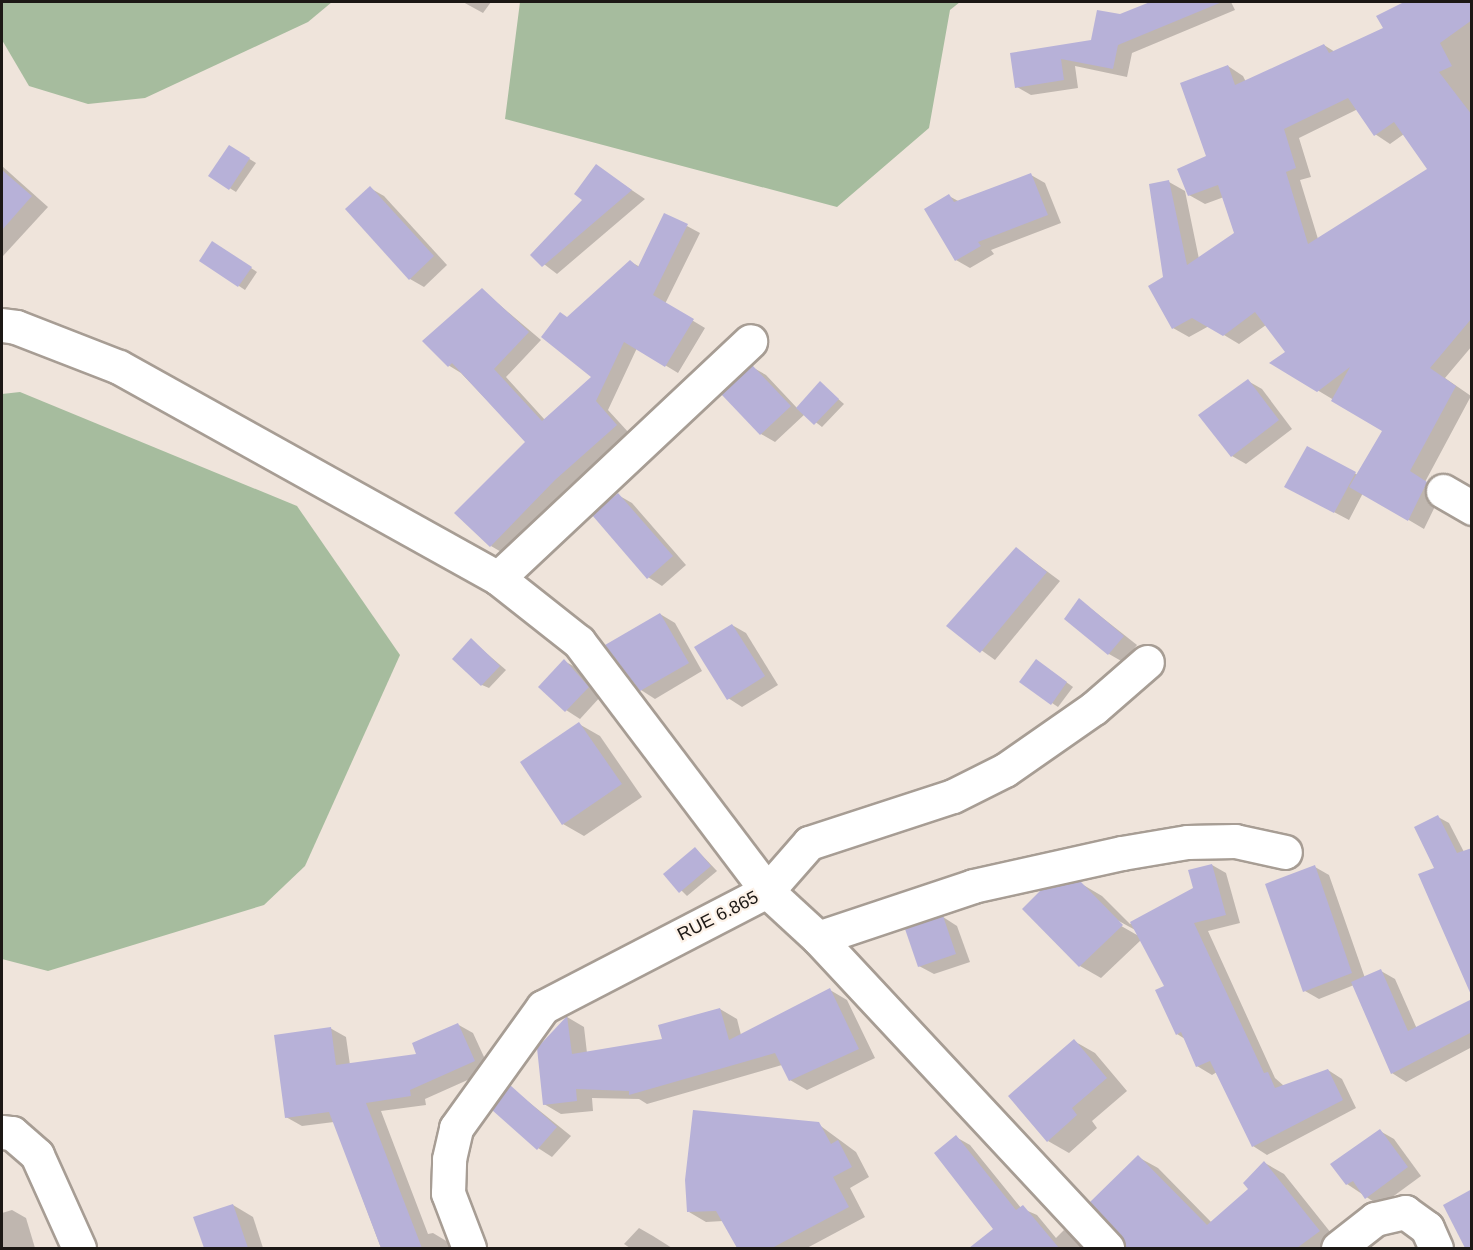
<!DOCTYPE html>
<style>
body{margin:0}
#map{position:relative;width:1473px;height:1250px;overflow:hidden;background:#efe4db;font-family:Arial,sans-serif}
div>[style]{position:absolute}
.green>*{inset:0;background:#a6bc9e}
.shadow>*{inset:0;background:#0003}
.building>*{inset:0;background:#b7b1d8}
.roads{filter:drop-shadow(2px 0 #a79d94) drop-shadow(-2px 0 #a79d94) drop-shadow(0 2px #a79d94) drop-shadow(0 -2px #a79d94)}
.street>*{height:33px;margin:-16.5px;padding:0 16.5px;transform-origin:16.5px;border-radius:16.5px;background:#fff}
span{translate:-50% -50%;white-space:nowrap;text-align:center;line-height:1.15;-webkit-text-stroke:4.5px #fdf2e8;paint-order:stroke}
.street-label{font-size:18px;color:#1c1815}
.frame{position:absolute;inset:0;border:3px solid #1c1815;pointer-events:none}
</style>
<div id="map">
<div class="green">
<i style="clip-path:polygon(2px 2px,332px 2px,308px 22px,145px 98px,88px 104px,29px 86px,2px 40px)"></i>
<i style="clip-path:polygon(520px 2px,960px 2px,950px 10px,929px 128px,837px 207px,505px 119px)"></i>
<i style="clip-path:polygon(20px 392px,297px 506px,400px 655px,305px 866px,264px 905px,48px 971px,2px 959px,2px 394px)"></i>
</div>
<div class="shadow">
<i style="clip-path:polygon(463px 2px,491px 2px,483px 13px)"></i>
<i style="clip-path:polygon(1154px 2px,1231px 2px,1235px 10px,1132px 53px,1127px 77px,1075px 66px,1078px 88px,1031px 95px,1017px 87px,1012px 54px,1092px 41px,1120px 16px)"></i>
<i style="clip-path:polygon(evenodd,1407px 2px,1472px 2px,1472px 346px,1445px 378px,1471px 396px,1425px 482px,1442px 492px,1424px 529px,1363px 493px,1349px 520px,1300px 494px,1307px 448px,1358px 475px,1384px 430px,1272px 363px,1287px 352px,1266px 325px,1239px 344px,1209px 326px,1189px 337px,1173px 328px,1164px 278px,1169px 182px,1185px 191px,1199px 259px,1236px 233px,1224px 197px,1205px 204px,1189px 195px,1208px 157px,1228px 66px,1243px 76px,1246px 82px,1324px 45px,1335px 52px,1385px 29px,1378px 16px,1407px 2px,1358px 109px,1375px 134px,1390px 144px,1404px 134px,1430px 170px,1318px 239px,1300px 180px,1311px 177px,1299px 138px,1358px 109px)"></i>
<i style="clip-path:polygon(230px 147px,256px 163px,236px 192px,210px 176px)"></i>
<i style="clip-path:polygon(2px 166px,48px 207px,3px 256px,2px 255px)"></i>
<i style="clip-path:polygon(596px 166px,645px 199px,557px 274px,532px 255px,584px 199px)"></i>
<i style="clip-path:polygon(1031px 175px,1045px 183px,1061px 223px,991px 250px,994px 254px,970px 268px,956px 260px,949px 196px,960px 202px)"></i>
<i style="clip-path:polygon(370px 188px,384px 196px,447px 265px,424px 287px,410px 279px)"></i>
<i style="clip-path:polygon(687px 226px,700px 233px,665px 304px,705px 328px,678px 373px,637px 348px,608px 410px,629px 433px,568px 487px,503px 553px,491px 546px,527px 442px,461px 373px,448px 365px,482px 290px,541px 340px,506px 377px,545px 420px,593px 377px,568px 318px,631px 262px,640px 267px)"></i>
<i style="clip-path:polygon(219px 247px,257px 272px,245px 290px,239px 286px)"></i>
<i style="clip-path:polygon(752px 367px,766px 375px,797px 408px,820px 383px,844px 404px,822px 427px,805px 414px,775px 442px,761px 434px)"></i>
<i style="clip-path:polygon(1248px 381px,1262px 389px,1292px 429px,1246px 464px,1232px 456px)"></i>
<i style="clip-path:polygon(618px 495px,632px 503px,686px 565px,662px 586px,648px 577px)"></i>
<i style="clip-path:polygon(1017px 549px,1060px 581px,995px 660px,948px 626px)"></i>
<i style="clip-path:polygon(1080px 600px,1137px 645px,1123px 662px,1109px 654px)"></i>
<i style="clip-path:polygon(660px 614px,675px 623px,702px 671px,655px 699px,641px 690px)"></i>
<i style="clip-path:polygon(732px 625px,746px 633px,778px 685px,742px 707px,728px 698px)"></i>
<i style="clip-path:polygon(471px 640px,506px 670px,489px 688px,482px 685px)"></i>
<i style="clip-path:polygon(564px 661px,579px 669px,602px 695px,580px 719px,566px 710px)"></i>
<i style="clip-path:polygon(1043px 665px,1073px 687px,1058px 707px,1052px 703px)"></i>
<i style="clip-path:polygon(579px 724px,600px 736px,642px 797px,584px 836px,563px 824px)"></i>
<i style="clip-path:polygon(1438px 817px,1449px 823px,1464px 852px,1436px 869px)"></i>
<i style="clip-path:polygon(696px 849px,717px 871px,687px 896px,665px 874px)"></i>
<i style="clip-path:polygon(evenodd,1212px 865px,1226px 873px,1240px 923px,1208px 931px,1275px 1078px,1284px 1086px,1328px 1070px,1342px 1079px,1356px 1108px,1267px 1155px,1253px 1146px,1217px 1072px,1212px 1075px,1197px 1066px,1185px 1039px,1177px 1034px,1166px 986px,1141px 940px,1101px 978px,1080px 966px,1024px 909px,1080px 883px,1102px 896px,1130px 924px,1194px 889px,1212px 865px,1117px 920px,1137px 931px,1137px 935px,1116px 923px,1117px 920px)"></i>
<i style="clip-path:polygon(1315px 867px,1329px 875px,1365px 978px,1381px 971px,1395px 979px,1417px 1029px,1472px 1001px,1472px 1047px,1406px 1082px,1392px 1073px,1354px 985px,1319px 999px,1305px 991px)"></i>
<i style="clip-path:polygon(943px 917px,957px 926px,970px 962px,934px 974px,919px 966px)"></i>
<i style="clip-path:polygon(830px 990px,847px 1000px,875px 1058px,807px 1090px,790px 1080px,782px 1065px,647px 1104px,639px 1099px,592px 1098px,593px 1111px,561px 1114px,544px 1104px,538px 1048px,567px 1017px,584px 1027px,587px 1053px,664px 1040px,720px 1009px,737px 1019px,741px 1035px)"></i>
<i style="clip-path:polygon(457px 1024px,473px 1033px,490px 1070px,425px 1099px,426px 1105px,381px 1111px,428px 1234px,433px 1233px,448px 1242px,451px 1248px,381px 1248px,334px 1122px,302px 1126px,286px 1117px,330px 1028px,346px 1037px,350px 1065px,419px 1055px)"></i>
<i style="clip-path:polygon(1074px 1041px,1095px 1053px,1127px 1091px,1092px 1121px,1097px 1128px,1069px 1153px,1048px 1141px)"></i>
<i style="clip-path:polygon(510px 1087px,571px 1136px,552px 1157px,538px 1148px)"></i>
<i style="clip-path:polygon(818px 1124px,856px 1152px,869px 1177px,850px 1188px,865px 1217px,807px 1248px,738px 1248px,723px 1221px,706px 1222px,689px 1212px)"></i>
<i style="clip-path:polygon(1380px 1131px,1394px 1139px,1421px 1176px,1380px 1206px,1347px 1184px)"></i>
<i style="clip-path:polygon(956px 1137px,970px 1145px,1021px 1208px,1037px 1215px,1056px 1238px,1064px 1230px,1087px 1248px,991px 1248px,995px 1229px)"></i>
<i style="clip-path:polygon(1138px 1157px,1158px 1168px,1212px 1223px,1250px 1189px,1265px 1163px,1284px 1174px,1339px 1243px,1332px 1248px,1126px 1248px,1122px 1235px)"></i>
<i style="clip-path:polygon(233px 1205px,253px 1217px,263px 1248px,205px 1248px,195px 1218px)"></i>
<i style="clip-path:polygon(12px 1210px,26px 1218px,35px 1248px,2px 1248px,2px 1213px)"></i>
<i style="clip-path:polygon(639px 1228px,653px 1236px,672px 1248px,630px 1248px,624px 1244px)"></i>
</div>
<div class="building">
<i style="clip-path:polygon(1150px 2px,1222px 2px,1118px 45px,1113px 69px,1061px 59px,1064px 80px,1015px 88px,1010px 53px,1091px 40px,1097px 10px,1120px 14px)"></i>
<i style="clip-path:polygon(evenodd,1404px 2px,1472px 2px,1472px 20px,1440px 43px,1452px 66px,1439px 72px,1472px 115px,1472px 318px,1430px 368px,1456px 386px,1410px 471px,1427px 482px,1408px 521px,1349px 487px,1382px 431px,1331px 401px,1350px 367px,1317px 392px,1269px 363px,1285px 352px,1255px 312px,1223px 336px,1192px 318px,1172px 329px,1148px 286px,1163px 277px,1149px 184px,1169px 180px,1187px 265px,1234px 233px,1218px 185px,1188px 196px,1177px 169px,1206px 156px,1180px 83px,1228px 65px,1235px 85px,1324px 44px,1329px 53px,1383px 28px,1376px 16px,1404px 2px,1348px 98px,1374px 136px,1394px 122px,1427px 169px,1308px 244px,1286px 172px,1296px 168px,1284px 129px,1348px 98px)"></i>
<i style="clip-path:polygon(229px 145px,250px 158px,229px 190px,208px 176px)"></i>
<i style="clip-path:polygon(596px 164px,632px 190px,542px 267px,530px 255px,582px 200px,574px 194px)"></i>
<i style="clip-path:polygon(2px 170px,32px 196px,2px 230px)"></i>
<i style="clip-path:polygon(1031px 173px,1048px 215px,978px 242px,981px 246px,955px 261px,924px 209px,949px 194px,954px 202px)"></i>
<i style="clip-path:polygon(370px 186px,434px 256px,409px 280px,345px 209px)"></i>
<i style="clip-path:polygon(664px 213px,688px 224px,653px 295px,694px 319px,665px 367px,624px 342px,596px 401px,617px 425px,555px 480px,490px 547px,454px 513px,525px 442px,452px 363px,448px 367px,422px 341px,482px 288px,529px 332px,494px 369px,542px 421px,591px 377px,541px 337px,560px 312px,567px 317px,630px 260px,638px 267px)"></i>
<i style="clip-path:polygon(212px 241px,252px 267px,238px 287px,199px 261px)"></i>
<i style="clip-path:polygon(752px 365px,791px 406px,760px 435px,721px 394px)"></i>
<i style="clip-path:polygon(1248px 379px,1279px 420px,1231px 457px,1198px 415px)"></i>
<i style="clip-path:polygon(820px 381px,839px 399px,814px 425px,796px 408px)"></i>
<i style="clip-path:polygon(1307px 446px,1356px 472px,1334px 513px,1284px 487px)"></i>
<i style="clip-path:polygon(618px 493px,673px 556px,647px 579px,592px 515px)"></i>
<i style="clip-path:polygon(1016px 547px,1047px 572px,980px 653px,946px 626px)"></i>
<i style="clip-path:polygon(1079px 598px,1124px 636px,1108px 655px,1064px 619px)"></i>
<i style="clip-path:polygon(660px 613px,689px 663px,640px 691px,605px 645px)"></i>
<i style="clip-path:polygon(732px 624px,765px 676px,727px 700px,694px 647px)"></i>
<i style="clip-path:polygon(471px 638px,500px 666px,481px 686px,452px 659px)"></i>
<i style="clip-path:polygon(564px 659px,589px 687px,565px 712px,538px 687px)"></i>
<i style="clip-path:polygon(1036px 659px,1067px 682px,1051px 705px,1019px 682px)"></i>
<i style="clip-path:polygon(579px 722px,622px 784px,562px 825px,520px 762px)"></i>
<i style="clip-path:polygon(1438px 815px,1457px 853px,1472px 848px,1472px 997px,1418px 874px,1434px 868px,1414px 827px)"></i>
<i style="clip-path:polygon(695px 847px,711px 866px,679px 893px,663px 874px)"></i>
<i style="clip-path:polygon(1212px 864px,1226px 915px,1194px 923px,1264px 1073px,1268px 1072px,1275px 1088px,1328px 1069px,1343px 1100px,1252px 1147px,1210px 1061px,1196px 1067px,1181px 1032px,1176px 1035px,1155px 990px,1164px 986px,1130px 922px,1193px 888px,1188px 870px)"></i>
<i style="clip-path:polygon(1315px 865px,1352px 973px,1303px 992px,1265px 884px)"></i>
<i style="clip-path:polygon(1080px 881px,1123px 925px,1079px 967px,1022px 909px,1041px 890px)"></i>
<i style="clip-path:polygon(943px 916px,956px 954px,918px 967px,905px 929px)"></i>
<i style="clip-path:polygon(1381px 969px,1408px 1031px,1472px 999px,1472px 1032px,1391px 1074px,1351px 982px)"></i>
<i style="clip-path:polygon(830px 988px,859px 1049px,789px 1081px,775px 1053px,629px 1095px,629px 1091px,576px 1089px,577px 1101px,543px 1105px,537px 1048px,567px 1016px,572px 1054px,662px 1039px,658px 1025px,720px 1008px,729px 1040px)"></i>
<i style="clip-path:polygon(458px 1023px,475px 1061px,410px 1090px,411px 1096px,366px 1103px,422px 1248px,381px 1248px,329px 1112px,285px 1118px,274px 1035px,331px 1027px,336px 1065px,416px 1054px,412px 1043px)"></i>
<i style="clip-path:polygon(1074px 1039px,1107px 1078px,1072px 1108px,1077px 1115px,1047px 1142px,1008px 1096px)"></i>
<i style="clip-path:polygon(510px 1085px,557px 1127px,537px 1150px,492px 1110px)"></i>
<i style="clip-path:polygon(693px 1110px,819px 1122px,831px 1144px,838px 1140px,852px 1167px,833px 1177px,849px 1207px,772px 1248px,737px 1248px,716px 1211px,687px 1212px,685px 1180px)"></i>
<i style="clip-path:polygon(1380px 1129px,1408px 1167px,1365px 1199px,1353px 1181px,1346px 1185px,1330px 1164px)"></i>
<i style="clip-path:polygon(956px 1135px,1016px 1210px,1023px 1205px,1059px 1248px,969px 1248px,993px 1229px,934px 1153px)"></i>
<i style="clip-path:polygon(1138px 1155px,1207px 1225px,1248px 1189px,1243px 1183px,1264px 1161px,1320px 1231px,1297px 1248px,1125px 1248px,1121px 1235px,1090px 1202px)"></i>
<i style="clip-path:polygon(1472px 1189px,1472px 1248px,1465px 1248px,1443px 1205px)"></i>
<i style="clip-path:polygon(233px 1204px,248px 1248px,204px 1248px,193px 1217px)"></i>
</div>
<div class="roads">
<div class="street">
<i style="left:2px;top:325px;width:14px;rotate:8deg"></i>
<i style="left:16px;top:327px;width:110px;rotate:21.2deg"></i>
<i style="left:119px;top:367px;width:434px;rotate:29.1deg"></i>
<i style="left:498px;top:578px;width:103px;rotate:38.3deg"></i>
<i style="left:579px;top:642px;width:312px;rotate:52.9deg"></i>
<i style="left:767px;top:891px;width:69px;rotate:42.7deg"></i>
<i style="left:818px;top:938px;width:424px;rotate:47deg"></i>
<i style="left:1443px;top:491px;width:34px;rotate:30deg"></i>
<i style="left:498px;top:578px;width:346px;rotate:-43.2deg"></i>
<i style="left:818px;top:938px;width:163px;rotate:-18.5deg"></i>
<i style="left:973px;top:886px;width:153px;rotate:-12.5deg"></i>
<i style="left:1122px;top:853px;width:66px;rotate:-9.6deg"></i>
<i style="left:1187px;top:842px;width:48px;rotate:-1.2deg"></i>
<i style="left:1235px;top:841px;width:51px;rotate:12.4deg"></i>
<i style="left:2px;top:1132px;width:10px;rotate:6deg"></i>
<i style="left:12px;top:1133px;width:33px;rotate:41deg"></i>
<i style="left:37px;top:1155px;width:102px;rotate:65.7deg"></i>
<i style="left:469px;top:1248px;width:59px;rotate:-110.9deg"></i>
<i style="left:448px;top:1193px;width:34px;rotate:-88deg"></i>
<i style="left:449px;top:1159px;width:32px;rotate:-77deg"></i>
<i style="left:456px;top:1128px;width:149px;rotate:-54.3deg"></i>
<i style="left:543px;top:1007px;width:252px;rotate:-27.4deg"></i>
<i style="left:767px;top:891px;width:64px;rotate:-48.8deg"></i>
<i style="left:809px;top:843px;width:151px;rotate:-18.1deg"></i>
<i style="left:953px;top:796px;width:58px;rotate:-26.6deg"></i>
<i style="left:1005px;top:770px;width:108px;rotate:-34.9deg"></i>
<i style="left:1094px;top:708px;width:70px;rotate:-41deg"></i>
<i style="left:1338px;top:1248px;width:47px;rotate:-38.1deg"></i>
<i style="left:1375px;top:1219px;width:31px;rotate:-13deg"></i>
<i style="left:1405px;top:1212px;width:27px;rotate:36deg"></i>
<i style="left:1427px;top:1228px;width:22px;rotate:66deg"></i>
</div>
</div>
<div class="street-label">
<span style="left:718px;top:916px;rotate:-27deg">RUE 6.865</span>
</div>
<div class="frame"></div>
</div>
